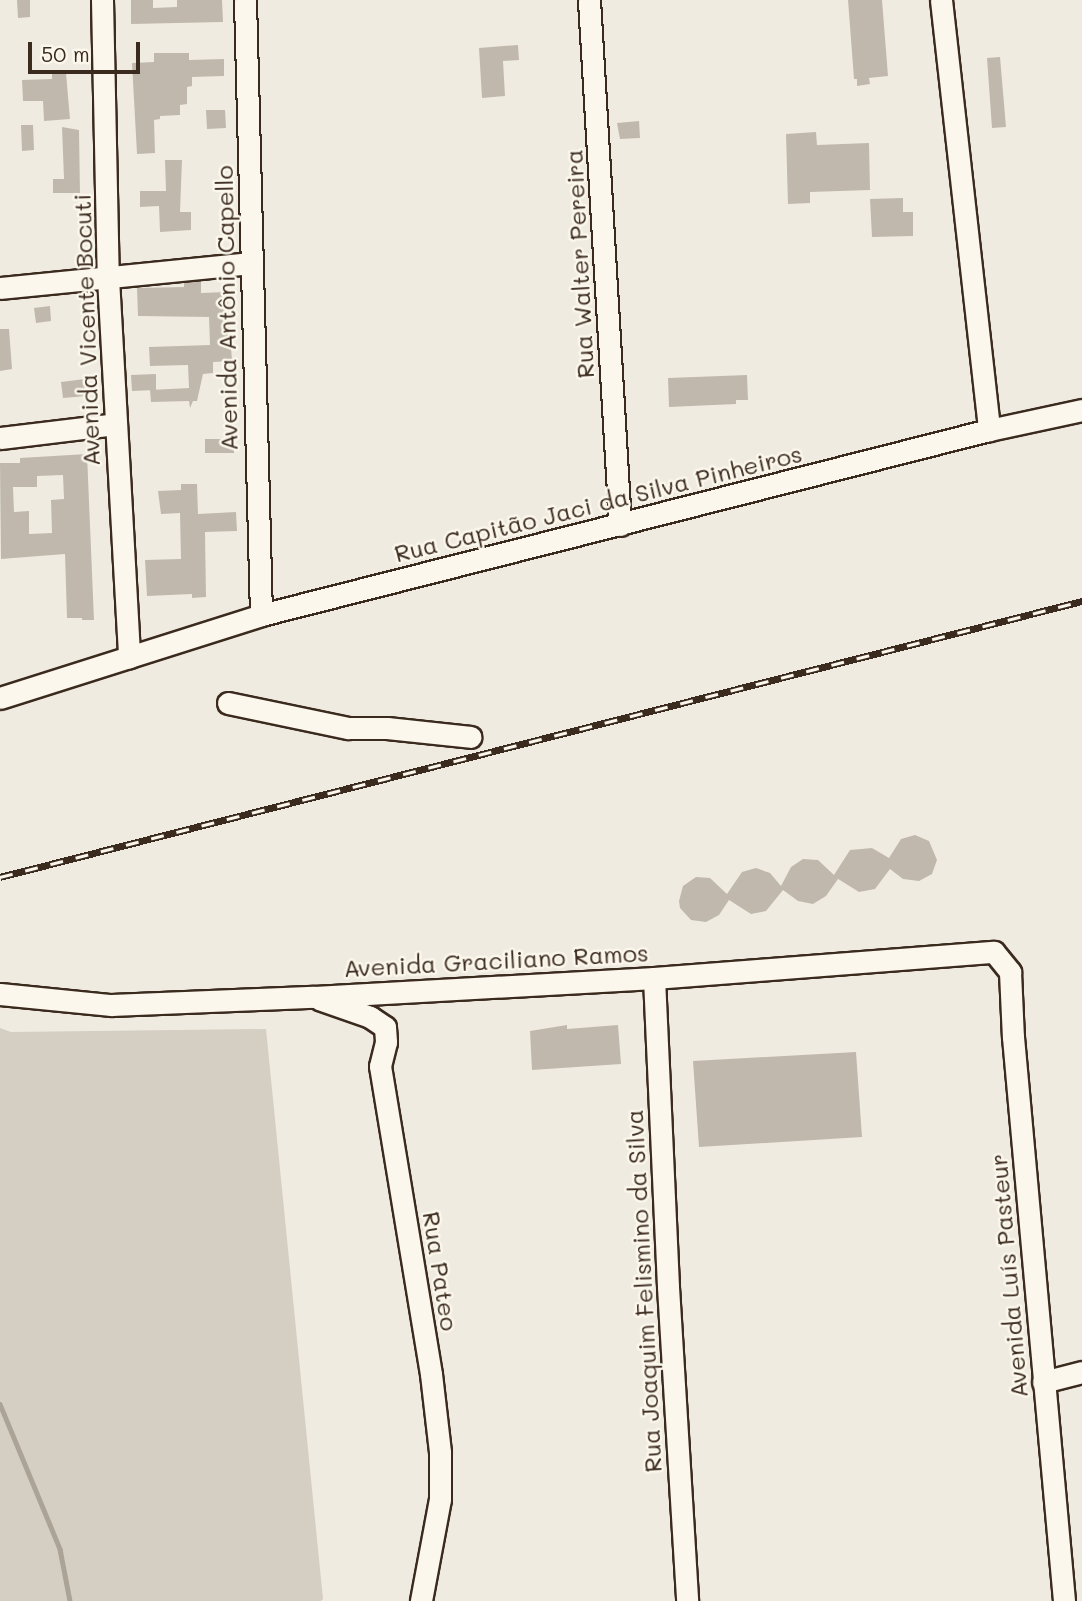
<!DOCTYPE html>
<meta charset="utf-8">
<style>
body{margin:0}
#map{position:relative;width:1082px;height:1601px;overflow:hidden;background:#f0ebe0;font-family:Mali,sans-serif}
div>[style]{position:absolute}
.green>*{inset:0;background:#d5cec3}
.stream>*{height:4.5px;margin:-2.25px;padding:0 2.25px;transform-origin:2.25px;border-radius:2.25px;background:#aca397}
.building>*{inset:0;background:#c0b8ad}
.roads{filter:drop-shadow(2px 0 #3b2a1e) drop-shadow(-2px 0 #3b2a1e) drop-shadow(0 2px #3b2a1e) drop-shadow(0 -2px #3b2a1e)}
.minor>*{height:21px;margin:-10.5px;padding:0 10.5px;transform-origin:10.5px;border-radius:10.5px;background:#fbf7ec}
.rail>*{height:7px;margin-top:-3.5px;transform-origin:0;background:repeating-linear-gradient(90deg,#fbf7ec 0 13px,#3b2a1e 0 26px);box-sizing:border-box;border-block:2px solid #3b2a1e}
span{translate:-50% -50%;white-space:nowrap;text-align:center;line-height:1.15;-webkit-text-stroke:5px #fbf7ec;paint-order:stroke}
.street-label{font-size:24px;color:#3b2a1e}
.scale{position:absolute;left:28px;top:42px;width:112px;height:32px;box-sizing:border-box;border:4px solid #3b2a1e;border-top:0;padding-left:9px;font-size:21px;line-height:24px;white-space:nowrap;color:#3b2a1e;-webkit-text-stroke:5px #fbf7ec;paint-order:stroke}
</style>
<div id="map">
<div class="green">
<i style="clip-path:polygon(0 1028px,11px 1032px,266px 1029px,323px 1599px,321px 1601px,0 1601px)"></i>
</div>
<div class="stream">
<i style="left:0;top:1404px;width:157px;rotate:67.5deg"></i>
<i style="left:60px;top:1549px;width:53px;rotate:79.1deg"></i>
</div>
<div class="building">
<i style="clip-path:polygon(17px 0,30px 0,30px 17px,18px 18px)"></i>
<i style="clip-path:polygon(131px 0,153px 0,153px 8px,177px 7px,177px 0,222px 0,223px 22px,131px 24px)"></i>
<i style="clip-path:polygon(848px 0,882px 0,888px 76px,869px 78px,870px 84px,857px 86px,857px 79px,854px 79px)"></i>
<i style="clip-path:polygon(518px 45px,519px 60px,503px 61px,505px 96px,482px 98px,479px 48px)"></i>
<i style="clip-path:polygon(154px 53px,189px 53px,189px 60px,224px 59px,224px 76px,192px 77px,192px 86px,187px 87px,187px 104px,180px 105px,180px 115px,160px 116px,160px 119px,154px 120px,155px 153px,137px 154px,132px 63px,154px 62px)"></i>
<i style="clip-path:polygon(1000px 57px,1006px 127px,992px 128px,987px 58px)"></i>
<i style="clip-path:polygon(66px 73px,70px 119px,44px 121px,43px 101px,23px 101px,22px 80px,52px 79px,52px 74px)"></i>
<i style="clip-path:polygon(206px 110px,225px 110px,226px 128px,207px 129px)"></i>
<i style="clip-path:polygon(639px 121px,640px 138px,620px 139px,617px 123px)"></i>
<i style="clip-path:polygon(21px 125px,33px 125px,34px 150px,22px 151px)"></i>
<i style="clip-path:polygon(62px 127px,79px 130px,80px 193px,53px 193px,53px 179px,64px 179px)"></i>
<i style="clip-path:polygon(816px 132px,817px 145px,869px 143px,870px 190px,810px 192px,810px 203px,788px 204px,786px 134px)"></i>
<i style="clip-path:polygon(165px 160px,182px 160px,180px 212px,191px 212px,191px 230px,160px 232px,159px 206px,140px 207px,140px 191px,166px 191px)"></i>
<i style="clip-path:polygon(903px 198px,903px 212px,913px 212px,913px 236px,872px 237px,870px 199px)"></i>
<i style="clip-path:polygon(201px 281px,201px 293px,227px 292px,232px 361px,213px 362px,213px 373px,203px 374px,197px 401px,193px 401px,190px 408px,189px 401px,151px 402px,150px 390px,189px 388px,188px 365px,150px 366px,149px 347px,210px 345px,209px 317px,138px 316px,137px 288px,184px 287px,184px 283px)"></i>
<i style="clip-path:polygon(50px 306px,51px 321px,36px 323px,34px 308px)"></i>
<i style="clip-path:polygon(0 329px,9px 329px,12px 369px,0 371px)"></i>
<i style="clip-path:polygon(156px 374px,156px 390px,132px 391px,131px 375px)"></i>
<i style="clip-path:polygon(747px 375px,748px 400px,736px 400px,736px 404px,669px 407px,668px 378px)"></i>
<i style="clip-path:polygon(85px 379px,86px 396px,63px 398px,61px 382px)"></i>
<i style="clip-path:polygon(205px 439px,234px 439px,234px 453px,205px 453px)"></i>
<i style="clip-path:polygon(evenodd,87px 454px,94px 620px,82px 620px,82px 618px,67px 618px,65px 554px,1px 559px,0 463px,20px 463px,20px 458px,87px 454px,63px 475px,64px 499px,51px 500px,52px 533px,29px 534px,29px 511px,14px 512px,13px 487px,37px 487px,37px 476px,63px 475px)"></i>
<i style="clip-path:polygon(181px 484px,197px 484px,198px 514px,236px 512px,237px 531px,205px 532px,206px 597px,192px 598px,192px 594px,147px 596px,145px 560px,181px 559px,180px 513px,161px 514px,158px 491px,181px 490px)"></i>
<i style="clip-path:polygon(915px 835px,929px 841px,937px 860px,932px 874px,919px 881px,903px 879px,890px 869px,875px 889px,859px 892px,835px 877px,838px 879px,826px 896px,813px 904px,798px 901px,783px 890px,766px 911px,751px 914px,729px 900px,719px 915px,706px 922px,691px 920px,680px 908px,679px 901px,683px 886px,696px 877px,710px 878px,727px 894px,742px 872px,756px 868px,770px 873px,781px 886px,791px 867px,803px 859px,818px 860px,834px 875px,850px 850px,872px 848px,889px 858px,901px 839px)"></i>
<i style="clip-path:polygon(567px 1025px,567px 1029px,618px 1025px,621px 1064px,532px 1070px,530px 1031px)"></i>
<i style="clip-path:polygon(856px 1052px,862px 1137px,699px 1147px,693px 1061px)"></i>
</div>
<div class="roads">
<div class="minor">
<i style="left:102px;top:0;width:278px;rotate:88.8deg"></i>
<i style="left:108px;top:278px;width:380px;rotate:86.8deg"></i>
<i style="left:245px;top:0;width:615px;rotate:88.51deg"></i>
<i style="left:589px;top:0;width:526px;rotate:86.62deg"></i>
<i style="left:941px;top:0;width:433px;rotate:83.6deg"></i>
<i style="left:0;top:288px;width:252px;rotate:-5.7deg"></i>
<i style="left:0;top:438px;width:116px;rotate:-6.9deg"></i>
<i style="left:0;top:698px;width:274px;rotate:-17.6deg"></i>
<i style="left:261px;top:615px;width:751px;rotate:-14.26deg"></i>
<i style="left:989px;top:430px;width:95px;rotate:-12.1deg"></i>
<i style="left:228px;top:703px;width:123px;rotate:11.8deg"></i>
<i style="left:348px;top:728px;width:39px"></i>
<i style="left:387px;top:728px;width:84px;rotate:6.1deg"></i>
<i style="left:654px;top:978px;width:309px;rotate:87.4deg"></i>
<i style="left:668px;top:1287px;width:315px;rotate:86.5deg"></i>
<i style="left:0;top:994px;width:112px;rotate:5.7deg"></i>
<i style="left:111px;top:1005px;width:203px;rotate:-2.3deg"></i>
<i style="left:314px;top:997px;width:341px;rotate:-3.2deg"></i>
<i style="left:654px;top:978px;width:341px;rotate:-4.4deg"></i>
<i style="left:994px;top:952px;width:26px;rotate:51deg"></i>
<i style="left:1010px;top:972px;width:65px;rotate:87.4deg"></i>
<i style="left:1013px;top:1037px;width:566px;rotate:84.83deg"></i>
<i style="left:319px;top:999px;width:54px;rotate:19.4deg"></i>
<i style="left:370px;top:1017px;width:18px;rotate:34deg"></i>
<i style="left:385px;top:1027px;width:15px;rotate:86deg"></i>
<i style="left:386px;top:1042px;width:25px;rotate:104deg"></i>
<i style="left:380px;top:1066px;width:312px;rotate:80.6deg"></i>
<i style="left:431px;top:1374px;width:79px;rotate:83.4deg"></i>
<i style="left:440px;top:1452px;width:47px;rotate:90deg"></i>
<i style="left:440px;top:1499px;width:104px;rotate:100.6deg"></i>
<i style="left:1043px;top:1382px;width:40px;rotate:-14.4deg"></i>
</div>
</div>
<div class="rail">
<i style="left:0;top:877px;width:1117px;rotate:-14.31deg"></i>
</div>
<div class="street-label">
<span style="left:579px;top:264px;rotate:-93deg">Rua Walter Pereira</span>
<span style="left:226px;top:308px;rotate:-91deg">Avenida Antônio Capello</span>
<span style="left:86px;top:330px;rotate:-92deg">Avenida Vicente Bocuti</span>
<span style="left:598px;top:503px;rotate:-14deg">Rua Capitão Jaci da Silva Pinheiros</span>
<span style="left:496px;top:960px;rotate:-3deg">Avenida Graciliano Ramos</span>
<span style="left:441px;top:1271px;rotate:81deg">Rua Pateo</span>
<span style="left:1008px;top:1276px;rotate:-95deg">Avenida Luís Pasteur</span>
<span style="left:643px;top:1291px;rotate:-93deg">Rua Joaquim Felismino da Silva</span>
</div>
<div class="scale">50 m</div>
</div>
